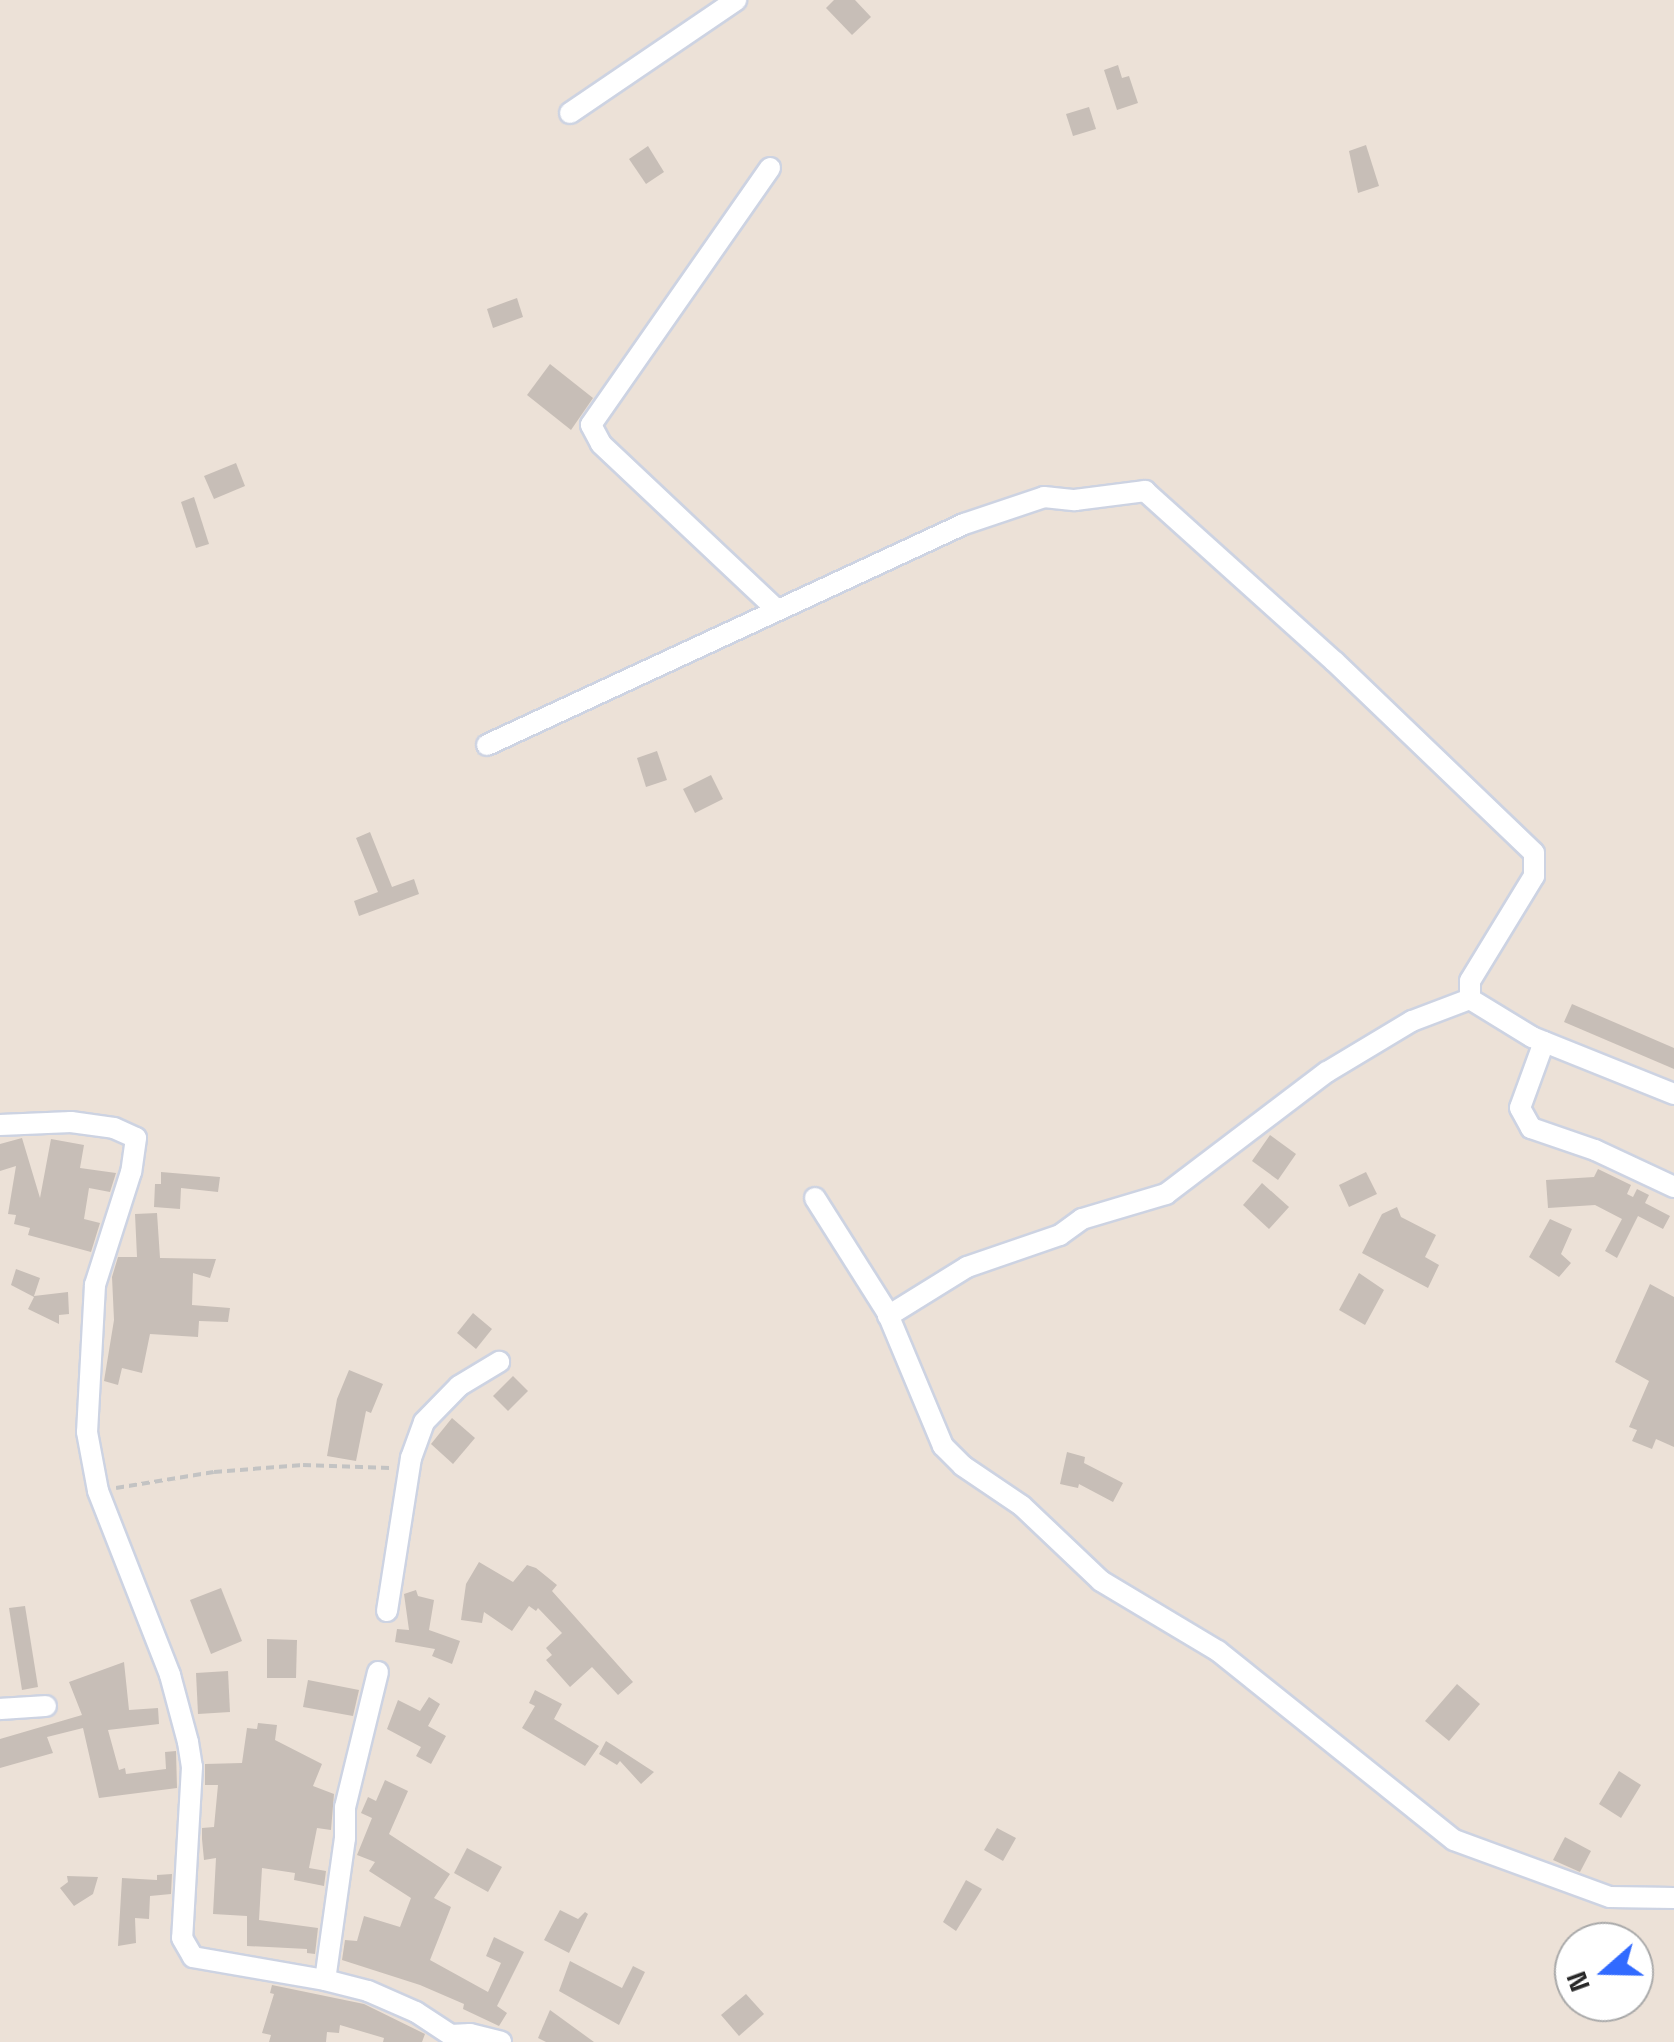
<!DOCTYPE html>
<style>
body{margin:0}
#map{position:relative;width:1674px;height:2042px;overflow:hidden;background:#ece1d7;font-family:"Space Grotesk",sans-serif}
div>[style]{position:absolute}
.building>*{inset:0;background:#c7beb7}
.path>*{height:4px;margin-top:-2px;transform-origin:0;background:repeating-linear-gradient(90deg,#c3c3c3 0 8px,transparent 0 13px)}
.roads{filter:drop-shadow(2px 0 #cdd3e2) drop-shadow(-2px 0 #cdd3e2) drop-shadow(0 2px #cdd3e2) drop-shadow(0 -2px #cdd3e2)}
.minor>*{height:20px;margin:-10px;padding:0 10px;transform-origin:10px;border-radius:10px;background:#fff}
span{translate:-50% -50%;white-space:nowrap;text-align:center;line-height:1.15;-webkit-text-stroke:10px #fff;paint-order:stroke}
.north{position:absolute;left:1554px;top:1922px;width:100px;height:100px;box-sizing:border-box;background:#fff;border:2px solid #a9a9a9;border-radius:50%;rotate:250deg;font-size:28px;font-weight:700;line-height:40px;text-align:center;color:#282828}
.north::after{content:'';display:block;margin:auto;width:35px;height:45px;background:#316aff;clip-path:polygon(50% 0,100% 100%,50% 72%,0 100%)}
</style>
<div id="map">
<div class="building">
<i style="clip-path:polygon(834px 0,855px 0,871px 17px,852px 35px,826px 8px)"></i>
<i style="clip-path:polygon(1118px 65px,1122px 78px,1129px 76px,1138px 103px,1117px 110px,1104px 70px)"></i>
<i style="clip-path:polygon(1089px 107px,1096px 129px,1073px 136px,1066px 114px)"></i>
<i style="clip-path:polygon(1366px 145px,1379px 186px,1358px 193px,1349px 151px)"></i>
<i style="clip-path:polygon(648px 146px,664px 172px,646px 184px,629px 159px)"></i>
<i style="clip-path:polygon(517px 298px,523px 317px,493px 328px,487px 309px)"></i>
<i style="clip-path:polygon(550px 364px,593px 398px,571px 430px,527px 395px)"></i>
<i style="clip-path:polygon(236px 463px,245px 486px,214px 499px,204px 476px)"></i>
<i style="clip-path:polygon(194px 497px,209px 544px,196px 548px,181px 502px)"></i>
<i style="clip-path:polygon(657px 751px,667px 780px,646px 787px,637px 758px)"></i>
<i style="clip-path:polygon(711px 775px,723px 799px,695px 813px,683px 789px)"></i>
<i style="clip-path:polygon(370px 832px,392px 887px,414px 879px,419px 894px,359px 916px,354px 901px,378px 892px,356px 838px)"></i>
<i style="clip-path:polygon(1572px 1004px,1674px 1048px,1674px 1069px,1564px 1022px)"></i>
<i style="clip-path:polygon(1270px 1135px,1296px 1154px,1278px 1180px,1252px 1161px)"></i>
<i style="clip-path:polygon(22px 1138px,40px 1198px,51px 1139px,84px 1145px,80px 1168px,116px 1173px,110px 1192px,89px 1188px,84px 1219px,100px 1223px,91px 1252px,28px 1235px,30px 1228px,14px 1224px,16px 1215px,8px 1214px,16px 1166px,0 1171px,0 1144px)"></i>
<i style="clip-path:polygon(1598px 1169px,1631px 1185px,1627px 1194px,1633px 1197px,1637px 1189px,1649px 1195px,1645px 1203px,1670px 1216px,1663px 1229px,1638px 1216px,1617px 1258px,1605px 1251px,1622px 1219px,1595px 1205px,1548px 1208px,1546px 1180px,1594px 1177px)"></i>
<i style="clip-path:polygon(161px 1172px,220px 1177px,218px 1192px,181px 1188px,180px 1209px,154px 1207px,155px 1184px,161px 1184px)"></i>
<i style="clip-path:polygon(1366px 1172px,1377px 1194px,1349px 1207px,1339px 1185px)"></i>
<i style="clip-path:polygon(1262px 1183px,1289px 1207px,1269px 1229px,1243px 1205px)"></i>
<i style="clip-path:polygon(1397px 1207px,1401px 1217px,1436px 1235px,1425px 1257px,1439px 1265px,1428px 1288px,1362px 1253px,1382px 1214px)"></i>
<i style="clip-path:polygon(157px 1213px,160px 1258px,216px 1259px,210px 1278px,193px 1273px,192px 1305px,230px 1308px,228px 1322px,199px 1321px,198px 1337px,150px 1334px,142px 1373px,122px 1368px,118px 1385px,104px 1381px,114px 1320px,112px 1277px,118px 1257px,137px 1257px,135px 1214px)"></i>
<i style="clip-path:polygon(1550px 1219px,1572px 1229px,1561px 1254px,1571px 1263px,1559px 1277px,1529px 1257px)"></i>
<i style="clip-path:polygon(16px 1269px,40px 1278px,34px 1296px,68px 1292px,69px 1314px,59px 1315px,59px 1324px,28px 1309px,34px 1297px,11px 1285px)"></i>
<i style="clip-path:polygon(1359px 1273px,1384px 1290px,1365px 1325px,1339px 1310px)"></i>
<i style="clip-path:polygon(1650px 1284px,1674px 1297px,1674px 1447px,1656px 1439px,1652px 1449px,1632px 1441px,1637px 1430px,1629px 1427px,1649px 1381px,1615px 1362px)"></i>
<i style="clip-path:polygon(473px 1313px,492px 1329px,476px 1349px,457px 1333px)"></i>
<i style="clip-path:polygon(349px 1370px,383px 1384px,371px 1413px,366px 1411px,356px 1461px,327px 1456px,337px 1399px)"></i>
<i style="clip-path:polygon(513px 1376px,528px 1391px,508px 1411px,493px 1396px)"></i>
<i style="clip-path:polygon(452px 1418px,475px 1438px,453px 1464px,431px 1444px)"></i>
<i style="clip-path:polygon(1067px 1452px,1085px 1457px,1084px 1463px,1123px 1483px,1113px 1502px,1079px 1484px,1078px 1488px,1060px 1484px)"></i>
<i style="clip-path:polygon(479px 1562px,513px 1582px,527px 1565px,536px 1568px,557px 1585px,552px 1591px,633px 1682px,618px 1695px,592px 1667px,570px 1687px,546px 1660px,552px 1655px,546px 1648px,562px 1633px,538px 1608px,536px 1611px,529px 1606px,512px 1631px,484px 1612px,482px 1623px,461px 1620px,466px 1584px)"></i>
<i style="clip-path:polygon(221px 1588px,242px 1641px,211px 1654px,190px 1600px)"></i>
<i style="clip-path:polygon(416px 1590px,418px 1596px,434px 1600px,429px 1630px,460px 1641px,452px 1664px,432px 1656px,435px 1649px,395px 1642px,397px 1629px,409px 1630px,404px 1594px)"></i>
<i style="clip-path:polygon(25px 1606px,38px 1687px,22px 1690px,9px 1608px)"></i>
<i style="clip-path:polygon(267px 1639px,297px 1640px,296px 1678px,267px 1678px)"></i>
<i style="clip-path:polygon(124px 1662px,129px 1710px,158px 1708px,159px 1724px,108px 1730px,119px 1770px,125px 1768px,126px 1774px,166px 1769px,165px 1752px,176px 1751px,177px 1788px,99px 1798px,83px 1728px,47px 1737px,53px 1753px,0 1768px,0 1739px,82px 1715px,69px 1682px)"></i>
<i style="clip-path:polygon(228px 1671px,230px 1712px,198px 1714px,196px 1673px)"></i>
<i style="clip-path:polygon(308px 1680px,359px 1690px,353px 1716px,303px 1707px)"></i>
<i style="clip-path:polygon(1457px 1684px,1480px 1704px,1449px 1741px,1425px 1721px)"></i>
<i style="clip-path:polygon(535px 1690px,562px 1704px,554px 1719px,599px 1746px,585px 1766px,522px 1728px,535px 1706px,529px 1703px)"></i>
<i style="clip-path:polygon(429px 1697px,440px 1704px,428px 1726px,446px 1736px,431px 1764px,416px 1756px,421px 1747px,387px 1729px,398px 1700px,420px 1711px)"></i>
<i style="clip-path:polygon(258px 1723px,277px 1725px,275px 1740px,322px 1764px,313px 1786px,334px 1794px,331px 1830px,317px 1828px,309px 1868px,326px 1871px,324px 1886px,294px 1880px,295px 1873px,262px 1868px,259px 1920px,318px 1928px,315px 1954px,307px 1953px,307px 1949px,247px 1946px,247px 1916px,213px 1914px,216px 1858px,204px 1860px,202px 1839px,202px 1828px,214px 1827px,218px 1785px,205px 1785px,205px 1764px,242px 1763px,247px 1728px,257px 1729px)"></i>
<i style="clip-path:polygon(606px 1741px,614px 1746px,654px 1772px,641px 1784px,620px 1761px,617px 1765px,599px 1754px)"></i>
<i style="clip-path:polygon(1619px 1771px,1641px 1785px,1621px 1818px,1599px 1804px)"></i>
<i style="clip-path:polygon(385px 1780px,408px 1791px,389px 1834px,450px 1874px,434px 1898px,451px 1907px,430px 1960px,488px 1992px,501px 1963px,486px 1956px,494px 1937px,524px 1952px,497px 2006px,507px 2013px,499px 2026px,463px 2009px,464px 2004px,420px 1985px,342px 1960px,345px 1940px,357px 1941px,364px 1916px,400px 1927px,411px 1898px,369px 1871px,375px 1862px,357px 1855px,372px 1818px,361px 1813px,368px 1797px,376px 1801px)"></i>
<i style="clip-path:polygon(997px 1828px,1016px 1838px,1003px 1861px,984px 1850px)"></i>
<i style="clip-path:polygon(1565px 1837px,1591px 1851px,1580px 1872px,1553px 1860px)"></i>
<i style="clip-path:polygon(467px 1848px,502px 1867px,488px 1892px,454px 1873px)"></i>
<i style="clip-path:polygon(172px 1874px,171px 1894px,150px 1896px,149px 1919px,135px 1918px,136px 1943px,118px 1946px,122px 1878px,157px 1880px,157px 1875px)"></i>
<i style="clip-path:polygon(67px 1876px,98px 1877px,93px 1894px,74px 1906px,60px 1888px,68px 1882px)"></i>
<i style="clip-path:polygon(966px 1880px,982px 1889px,956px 1931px,943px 1922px)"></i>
<i style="clip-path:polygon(560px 1910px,578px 1919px,585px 1912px,588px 1914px,569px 1953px,544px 1940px)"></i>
<i style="clip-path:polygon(570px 1961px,622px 1988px,633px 1966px,645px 1972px,619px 2025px,559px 1991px)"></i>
<i style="clip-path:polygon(272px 1985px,364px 2004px,425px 2034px,422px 2042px,383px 2042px,384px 2038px,340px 2025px,339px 2033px,327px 2032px,326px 2042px,269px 2042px,271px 2035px,262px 2033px,274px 1994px,270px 1993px)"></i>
<i style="clip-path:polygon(746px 1994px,764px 2014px,739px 2036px,721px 2015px)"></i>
<i style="clip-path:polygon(550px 2010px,594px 2042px,546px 2042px,538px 2038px)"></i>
</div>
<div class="path">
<i style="left:116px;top:1488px;width:99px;rotate:-9.3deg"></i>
<i style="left:214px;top:1472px;width:89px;rotate:-4.5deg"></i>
<i style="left:303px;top:1465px;width:87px;rotate:2deg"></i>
</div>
<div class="roads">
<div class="minor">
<i style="left:570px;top:113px;width:201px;rotate:-34.2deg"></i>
<i style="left:770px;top:168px;width:313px;rotate:124.9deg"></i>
<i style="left:591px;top:425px;width:21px;rotate:62deg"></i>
<i style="left:601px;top:444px;width:241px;rotate:43.3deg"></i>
<i style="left:487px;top:745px;width:526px;rotate:-24.86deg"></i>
<i style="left:964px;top:524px;width:84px;rotate:-18.6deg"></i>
<i style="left:1044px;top:497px;width:31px;rotate:6deg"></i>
<i style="left:1075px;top:500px;width:71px;rotate:-7.3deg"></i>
<i style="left:1145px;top:491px;width:254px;rotate:42deg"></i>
<i style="left:1334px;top:661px;width:277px;rotate:43.8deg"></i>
<i style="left:1534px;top:853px;width:23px;rotate:90deg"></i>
<i style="left:1534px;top:876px;width:123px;rotate:121.4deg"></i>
<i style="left:1470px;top:981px;width:18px;rotate:90deg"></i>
<i style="left:1470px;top:999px;width:73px;rotate:31.5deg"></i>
<i style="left:1532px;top:1037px;width:153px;rotate:21.9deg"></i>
<i style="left:1544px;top:1042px;width:70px;rotate:110deg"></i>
<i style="left:1520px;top:1108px;width:23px;rotate:61deg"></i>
<i style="left:1531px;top:1128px;width:68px;rotate:19deg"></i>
<i style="left:1595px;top:1150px;width:87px;rotate:25.1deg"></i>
<i style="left:0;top:1125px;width:71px;rotate:-2.4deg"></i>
<i style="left:71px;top:1122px;width:43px;rotate:7.9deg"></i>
<i style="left:114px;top:1128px;width:24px;rotate:24deg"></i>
<i style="left:136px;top:1138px;width:34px;rotate:98deg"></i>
<i style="left:131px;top:1172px;width:119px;rotate:107.7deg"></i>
<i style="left:95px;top:1285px;width:147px;rotate:93.1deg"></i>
<i style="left:87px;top:1432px;width:60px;rotate:79.4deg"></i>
<i style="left:98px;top:1491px;width:198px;rotate:68.6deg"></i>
<i style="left:170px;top:1675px;width:69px;rotate:75deg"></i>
<i style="left:188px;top:1742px;width:25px;rotate:81deg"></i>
<i style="left:192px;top:1767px;width:171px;rotate:93.3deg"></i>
<i style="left:182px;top:1938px;width:22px;rotate:60deg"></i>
<i style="left:193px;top:1957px;width:134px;rotate:9.9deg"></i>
<i style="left:815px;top:1198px;width:135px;rotate:57.7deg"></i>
<i style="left:887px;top:1312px;width:145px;rotate:67.3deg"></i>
<i style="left:943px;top:1446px;width:28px;rotate:45deg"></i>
<i style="left:963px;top:1466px;width:71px;rotate:34.1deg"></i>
<i style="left:1022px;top:1506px;width:109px;rotate:43.5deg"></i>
<i style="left:1101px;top:1581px;width:136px;rotate:30.9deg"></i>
<i style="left:1218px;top:1651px;width:302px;rotate:38.7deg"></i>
<i style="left:1454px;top:1840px;width:166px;rotate:20.1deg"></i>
<i style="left:1610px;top:1897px;width:64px;rotate:0.9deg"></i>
<i style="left:888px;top:1316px;width:93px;rotate:-31.8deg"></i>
<i style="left:967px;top:1267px;width:98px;rotate:-19deg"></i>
<i style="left:1060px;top:1235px;width:27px;rotate:-36deg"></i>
<i style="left:1082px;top:1219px;width:88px;rotate:-16.6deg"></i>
<i style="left:1166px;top:1194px;width:202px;rotate:-37.2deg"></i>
<i style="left:1327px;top:1072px;width:99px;rotate:-31deg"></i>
<i style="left:1412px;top:1021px;width:62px;rotate:-20.8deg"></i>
<i style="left:387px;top:1611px;width:155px;rotate:-81.1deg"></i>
<i style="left:411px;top:1458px;width:38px;rotate:-70deg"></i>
<i style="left:424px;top:1422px;width:50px;rotate:-45.8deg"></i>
<i style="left:459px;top:1386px;width:47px;rotate:-31deg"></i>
<i style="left:378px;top:1672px;width:139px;rotate:103.7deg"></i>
<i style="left:345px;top:1807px;width:31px;rotate:90deg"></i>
<i style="left:345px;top:1838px;width:143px;rotate:98deg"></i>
<i style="left:325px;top:1980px;width:44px;rotate:14.3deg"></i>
<i style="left:368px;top:1991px;width:52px;rotate:23.6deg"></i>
<i style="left:416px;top:2012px;width:42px;rotate:33.3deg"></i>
<i style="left:451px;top:2035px;width:19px;rotate:-3deg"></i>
<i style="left:470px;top:2034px;width:32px;rotate:14deg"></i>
<i style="left:0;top:1709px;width:46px;rotate:-3.7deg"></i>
</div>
</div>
<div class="north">N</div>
</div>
